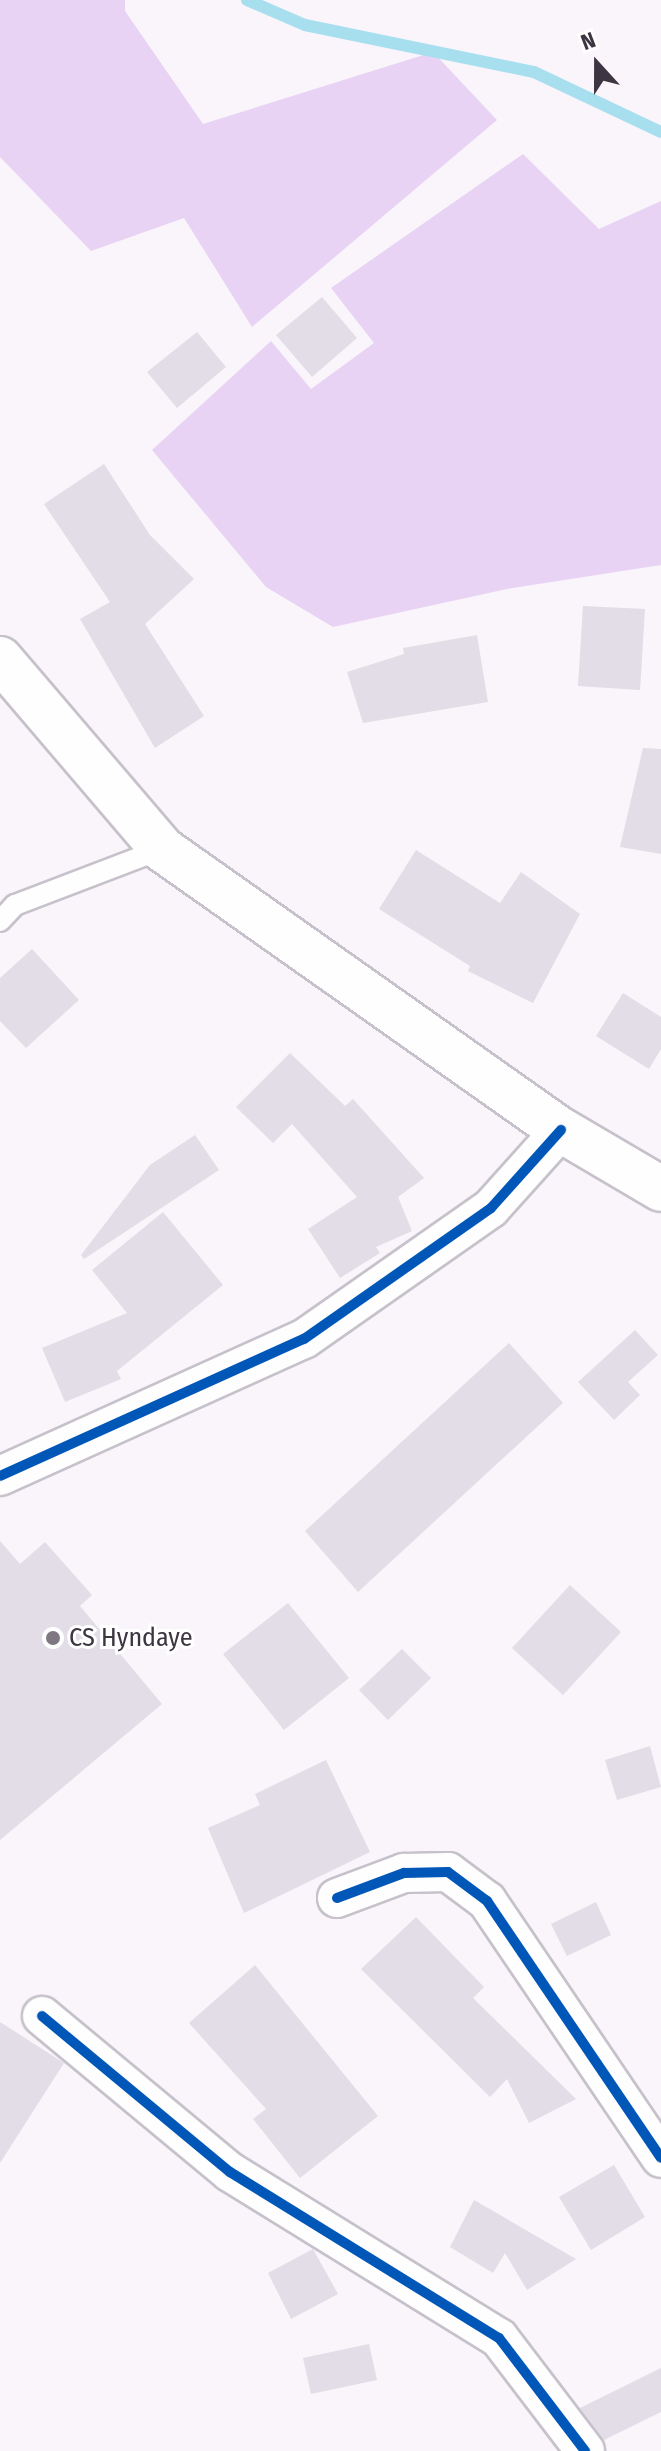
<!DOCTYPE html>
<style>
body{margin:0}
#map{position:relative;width:661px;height:2451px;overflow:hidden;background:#f9f5fb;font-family:"Fira Sans Condensed",sans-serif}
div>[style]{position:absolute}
.green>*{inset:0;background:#e8d3f4}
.stream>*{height:12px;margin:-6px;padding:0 6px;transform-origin:6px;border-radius:6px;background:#a8dfef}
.building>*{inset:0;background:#e2dde6}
.roads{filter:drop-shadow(2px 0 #c6c1ca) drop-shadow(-2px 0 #c6c1ca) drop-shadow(0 2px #c6c1ca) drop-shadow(0 -2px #c6c1ca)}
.lane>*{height:20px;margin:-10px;padding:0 10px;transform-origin:10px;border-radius:10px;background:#fefefe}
.street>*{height:38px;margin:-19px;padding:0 19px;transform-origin:19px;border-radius:19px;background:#fefefe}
.highway>*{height:44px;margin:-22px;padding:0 22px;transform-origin:22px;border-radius:22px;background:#fefefe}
.cycleway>*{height:10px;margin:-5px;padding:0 5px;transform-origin:5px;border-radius:5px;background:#0057b8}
.dots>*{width:22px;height:22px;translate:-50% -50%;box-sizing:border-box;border:4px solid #fff;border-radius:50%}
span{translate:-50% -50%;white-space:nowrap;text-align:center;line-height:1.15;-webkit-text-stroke:6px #fff;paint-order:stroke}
.poi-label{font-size:26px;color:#3d3541}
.left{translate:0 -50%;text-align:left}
.north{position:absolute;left:557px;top:24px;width:80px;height:80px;-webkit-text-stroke:6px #fff;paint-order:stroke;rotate:339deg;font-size:22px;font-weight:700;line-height:32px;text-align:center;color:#3d3541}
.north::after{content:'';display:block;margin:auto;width:28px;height:36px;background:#3d3541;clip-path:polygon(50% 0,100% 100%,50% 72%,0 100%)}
</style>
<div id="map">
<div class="green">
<i style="clip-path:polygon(0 0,125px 0,125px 11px,203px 124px,433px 52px,497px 120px,252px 327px,184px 218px,91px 251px,0 157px)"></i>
<i style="clip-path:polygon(523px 154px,599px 229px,661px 201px,661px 565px,507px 589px,333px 627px,266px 587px,152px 450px,271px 341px,311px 389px,374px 343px,331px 288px)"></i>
</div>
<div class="stream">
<i style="left:247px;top:0;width:63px;rotate:23.3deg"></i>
<i style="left:305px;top:25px;width:234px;rotate:11.6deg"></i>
<i style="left:534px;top:72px;width:140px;rotate:25.3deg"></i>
</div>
<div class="building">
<i style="clip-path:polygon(322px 297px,357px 338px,312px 377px,276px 335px)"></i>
<i style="clip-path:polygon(197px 332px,226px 367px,177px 408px,147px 372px)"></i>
<i style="clip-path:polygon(104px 464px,150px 535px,194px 579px,145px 624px,204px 716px,155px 748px,80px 619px,110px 602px,44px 504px)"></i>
<i style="clip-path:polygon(583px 606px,645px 609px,640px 690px,578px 686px)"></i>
<i style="clip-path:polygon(477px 635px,488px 702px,363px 723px,347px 672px,404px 654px,403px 648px)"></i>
<i style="clip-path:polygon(643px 748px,661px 749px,661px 854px,620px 847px)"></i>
<i style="clip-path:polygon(416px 850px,500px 903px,521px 872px,580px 914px,533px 1003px,468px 971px,470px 966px,379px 909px)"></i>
<i style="clip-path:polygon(32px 949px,79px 1000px,26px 1048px,0 1021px,0 978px)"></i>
<i style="clip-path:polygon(623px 993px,661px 1017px,661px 1049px,649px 1069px,596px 1036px)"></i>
<i style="clip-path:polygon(290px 1053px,345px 1106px,353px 1099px,424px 1178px,398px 1197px,412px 1231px,376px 1247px,380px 1253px,340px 1278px,308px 1229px,357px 1197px,292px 1124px,273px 1143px,236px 1107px)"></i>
<i style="clip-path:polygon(195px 1135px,219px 1170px,84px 1259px,81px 1255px,150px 1165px)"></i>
<i style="clip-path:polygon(163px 1212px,223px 1285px,117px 1371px,121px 1379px,65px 1402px,42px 1348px,127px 1313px,92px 1270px)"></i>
<i style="clip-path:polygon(635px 1330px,658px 1355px,628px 1382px,640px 1395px,614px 1420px,578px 1382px)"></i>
<i style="clip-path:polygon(509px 1343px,563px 1403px,358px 1592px,305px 1531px)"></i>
<i style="clip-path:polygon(0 1541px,20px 1564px,45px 1542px,92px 1595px,80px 1606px,162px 1704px,0 1840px)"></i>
<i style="clip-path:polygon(570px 1585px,621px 1632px,563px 1695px,512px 1648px)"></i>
<i style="clip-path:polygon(288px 1603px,349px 1678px,284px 1730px,223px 1654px)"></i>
<i style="clip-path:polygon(402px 1649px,431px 1678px,388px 1720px,359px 1690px)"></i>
<i style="clip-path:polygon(650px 1746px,661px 1787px,617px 1800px,605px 1760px)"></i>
<i style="clip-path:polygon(326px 1760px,370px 1852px,244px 1913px,208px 1828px,260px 1805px,255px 1794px)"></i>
<i style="clip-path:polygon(596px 1902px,611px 1935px,567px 1956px,551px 1924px)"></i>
<i style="clip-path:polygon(416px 1917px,484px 1987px,473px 1998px,576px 2099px,529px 2123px,507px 2079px,490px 2097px,361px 1969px)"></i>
<i style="clip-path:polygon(255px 1965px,378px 2116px,300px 2178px,253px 2119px,266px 2109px,189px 2023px)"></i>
<i style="clip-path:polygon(0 2022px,64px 2063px,0 2163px)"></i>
<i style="clip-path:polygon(614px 2165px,645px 2217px,591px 2250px,559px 2197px)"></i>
<i style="clip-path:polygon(474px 2200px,576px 2259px,527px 2290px,505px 2253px,493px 2273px,450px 2247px)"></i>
<i style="clip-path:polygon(313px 2249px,338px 2294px,291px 2319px,268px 2273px)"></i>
<i style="clip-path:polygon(369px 2344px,377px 2380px,311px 2394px,303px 2358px)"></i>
<i style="clip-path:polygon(661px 2368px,661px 2412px,604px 2440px,580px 2408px)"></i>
</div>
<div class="roads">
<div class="lane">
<i style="left:0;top:921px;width:22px;rotate:-47deg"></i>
<i style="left:15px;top:905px;width:157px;rotate:-20.9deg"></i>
</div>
<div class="street">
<i style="left:0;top:1476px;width:333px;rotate:-24.3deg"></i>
<i style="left:304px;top:1339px;width:228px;rotate:-35deg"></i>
<i style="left:491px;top:1208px;width:105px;rotate:-48.1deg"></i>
<i style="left:337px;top:1898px;width:72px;rotate:-20.5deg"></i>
<i style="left:404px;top:1873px;width:44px;rotate:-1.3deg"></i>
<i style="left:448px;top:1872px;width:49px;rotate:36.6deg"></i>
<i style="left:487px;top:1901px;width:310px;rotate:55.9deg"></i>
<i style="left:42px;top:2016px;width:244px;rotate:39.7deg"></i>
<i style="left:230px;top:2172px;width:316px;rotate:31.7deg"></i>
<i style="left:499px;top:2338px;width:142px;rotate:52.7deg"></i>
</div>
<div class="highway">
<i style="left:0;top:659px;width:250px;rotate:49.5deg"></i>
<i style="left:162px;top:849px;width:488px;rotate:35.2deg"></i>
<i style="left:561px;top:1130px;width:116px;rotate:30.5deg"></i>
</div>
</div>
<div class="cycleway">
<i style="left:0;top:1476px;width:333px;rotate:-24.3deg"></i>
<i style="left:304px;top:1339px;width:228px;rotate:-35deg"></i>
<i style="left:491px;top:1208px;width:105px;rotate:-48.1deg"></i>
<i style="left:337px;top:1898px;width:72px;rotate:-20.5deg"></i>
<i style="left:404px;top:1873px;width:44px;rotate:-1.3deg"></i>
<i style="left:448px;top:1872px;width:49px;rotate:36.6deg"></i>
<i style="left:487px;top:1901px;width:310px;rotate:55.9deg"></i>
<i style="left:42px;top:2016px;width:244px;rotate:39.7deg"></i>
<i style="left:230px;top:2172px;width:316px;rotate:31.7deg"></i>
<i style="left:499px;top:2338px;width:142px;rotate:52.7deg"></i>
</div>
<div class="dots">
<i style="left:53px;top:1638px;background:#7f7882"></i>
</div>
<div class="poi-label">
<span class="left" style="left:69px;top:1638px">CS Hyndaye</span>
</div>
<div class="north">N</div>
</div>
